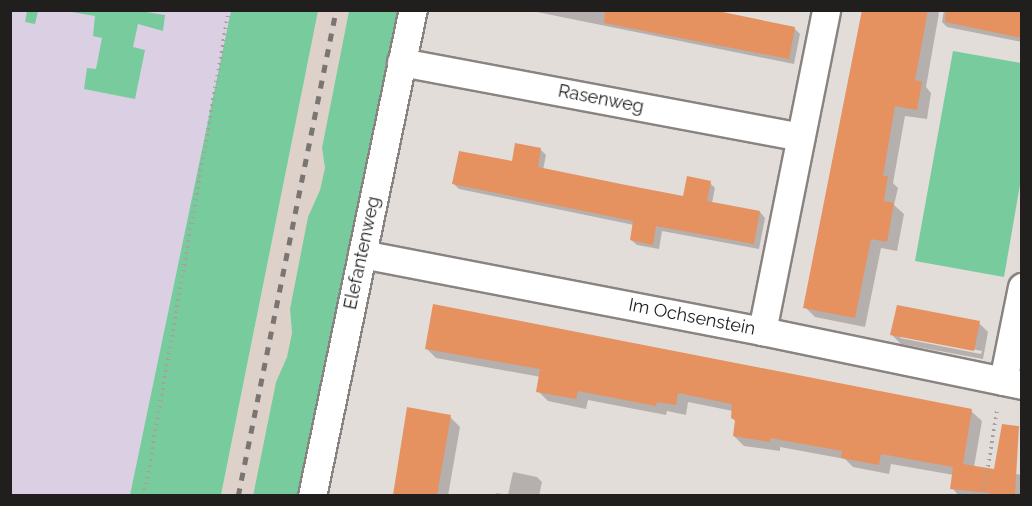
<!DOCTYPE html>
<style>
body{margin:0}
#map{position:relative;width:1032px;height:506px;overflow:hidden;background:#e3ddd9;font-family:Raleway,sans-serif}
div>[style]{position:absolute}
.built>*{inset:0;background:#ded1c9}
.education>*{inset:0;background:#dbcfe3}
.green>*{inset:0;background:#77cb9c}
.shadow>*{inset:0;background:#0003}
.building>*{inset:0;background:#e59160}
.path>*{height:4px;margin-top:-2px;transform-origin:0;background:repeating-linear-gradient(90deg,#a6a19e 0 1.5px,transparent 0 6px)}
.roads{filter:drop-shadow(2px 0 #898481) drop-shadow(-2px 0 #898481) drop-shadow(0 2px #898481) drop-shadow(0 -2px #898481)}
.minor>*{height:27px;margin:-13.5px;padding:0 13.5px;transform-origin:13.5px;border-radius:13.5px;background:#fff}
.rail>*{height:4.5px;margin-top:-2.25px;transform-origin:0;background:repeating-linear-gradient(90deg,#787572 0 8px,transparent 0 16px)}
span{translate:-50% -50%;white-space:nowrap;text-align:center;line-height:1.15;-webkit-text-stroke:6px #fff;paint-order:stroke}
.street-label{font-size:18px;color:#211f1e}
.frame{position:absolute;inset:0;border:12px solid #211f1e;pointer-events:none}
</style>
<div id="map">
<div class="built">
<i style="clip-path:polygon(318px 11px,349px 11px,322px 148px,325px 168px,320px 190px,308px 217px,290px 309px,292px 333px,287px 357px,276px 382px,253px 495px,221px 496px)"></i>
</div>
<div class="education">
<i style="clip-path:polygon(10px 11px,231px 11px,130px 495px,11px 495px)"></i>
</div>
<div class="green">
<i style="clip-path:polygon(27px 11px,38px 11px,35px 24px,25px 22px)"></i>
<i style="clip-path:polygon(66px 11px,140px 11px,165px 15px,163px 31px,138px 24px,133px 47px,145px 50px,135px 99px,84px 89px,87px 68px,96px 69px,102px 38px,93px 36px,95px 16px)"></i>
<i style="clip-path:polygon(231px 11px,318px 11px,221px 495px,130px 495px)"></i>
<i style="clip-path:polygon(349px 11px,399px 11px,298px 495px,253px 496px,276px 382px,287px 357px,292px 333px,290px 309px,308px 217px,320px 190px,325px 168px,322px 148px)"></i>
<i style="clip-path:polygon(953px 51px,1021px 63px,1021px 179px,1004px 277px,915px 261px)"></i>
</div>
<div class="shadow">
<i style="clip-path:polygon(527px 10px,705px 10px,795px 29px,800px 34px,794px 64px)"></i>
<i style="clip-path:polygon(863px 10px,936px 10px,939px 13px,926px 87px,931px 93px,927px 119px,905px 116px,893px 183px,898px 188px,894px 205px,904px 214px,897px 251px,881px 248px,865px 327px,815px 317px,805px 307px)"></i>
<i style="clip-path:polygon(944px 10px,1022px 10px,1022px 42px,947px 27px,942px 22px)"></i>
<i style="clip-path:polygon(540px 149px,546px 155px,543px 170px,684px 198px,710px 183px,715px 188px,712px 203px,760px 212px,765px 218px,759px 249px,662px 231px,659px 249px,637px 245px,631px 240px,634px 225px,459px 189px,454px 184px,513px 163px)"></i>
<i style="clip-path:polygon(evenodd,979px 323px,988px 332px,983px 359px,901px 344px,892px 335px,979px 323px,900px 335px,982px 351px,981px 354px,900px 338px,900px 335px)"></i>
<i style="clip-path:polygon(426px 348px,971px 411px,982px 421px,974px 467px,1022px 475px,1022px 496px,959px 496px,952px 488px,954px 475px,891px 464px,889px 474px,853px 467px,845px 459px,780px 447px,780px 451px,744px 446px,734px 436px,737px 422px,732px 418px,733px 411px,688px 402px,686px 415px,667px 411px,666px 415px,588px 400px,586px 409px,548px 401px,538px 391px,541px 377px,436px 358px)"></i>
<i style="clip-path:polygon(408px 409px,450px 417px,460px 427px,448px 496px,394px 496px)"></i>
<i style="clip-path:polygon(513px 472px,537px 477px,542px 482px,539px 496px,495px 496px,496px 493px,508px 495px)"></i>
</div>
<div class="building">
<i style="clip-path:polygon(605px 10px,713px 10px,795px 27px,789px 59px,604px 23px)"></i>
<i style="clip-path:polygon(862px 10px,928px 10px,915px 80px,922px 82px,917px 110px,895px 106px,883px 176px,888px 176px,884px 201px,894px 203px,887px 242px,871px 239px,855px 318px,803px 308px)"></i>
<i style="clip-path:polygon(946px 10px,1022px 10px,1022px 38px,945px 22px)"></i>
<i style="clip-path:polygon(515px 143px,541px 148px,538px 167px,621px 184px,683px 196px,687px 176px,711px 181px,707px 201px,760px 211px,754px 244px,656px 226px,653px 245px,630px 240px,633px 221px,452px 184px,459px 151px,512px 161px)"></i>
<i style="clip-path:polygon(433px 304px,972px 409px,963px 464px,994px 469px,1002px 424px,1019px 426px,1015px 495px,990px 495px,990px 493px,950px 489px,953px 467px,881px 454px,879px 465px,841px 458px,842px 451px,770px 438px,770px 442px,733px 436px,735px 420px,731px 418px,732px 404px,678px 393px,676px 405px,657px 402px,656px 406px,578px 391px,576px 399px,536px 392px,540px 369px,425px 349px)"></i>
<i style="clip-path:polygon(897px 305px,980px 321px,974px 351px,890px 335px)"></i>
<i style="clip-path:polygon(407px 407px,451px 415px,437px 495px,393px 495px)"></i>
</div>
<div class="path">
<i style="left:144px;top:496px;width:493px;rotate:-80.1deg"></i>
<i style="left:983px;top:496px;width:86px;rotate:-80.6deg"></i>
</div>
<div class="roads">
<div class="minor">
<i style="left:401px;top:62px;width:406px;rotate:10.6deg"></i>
<i style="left:362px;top:254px;width:407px;rotate:10.9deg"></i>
<i style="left:762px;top:331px;width:266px;rotate:11.7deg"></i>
<i style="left:762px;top:331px;width:327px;rotate:-78.7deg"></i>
<i style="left:1003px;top:381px;width:96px;rotate:-78.6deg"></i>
<i style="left:312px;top:496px;width:496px;rotate:-78.3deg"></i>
</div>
</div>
<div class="rail">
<i style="left:238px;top:496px;width:496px;rotate:-78.6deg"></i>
</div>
<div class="street-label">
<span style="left:601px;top:99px;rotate:11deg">Rasenweg</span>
<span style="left:362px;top:253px;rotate:-78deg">Elefantenweg</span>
<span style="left:692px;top:317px;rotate:11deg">Im Ochsenstein</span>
</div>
<div class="frame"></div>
</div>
